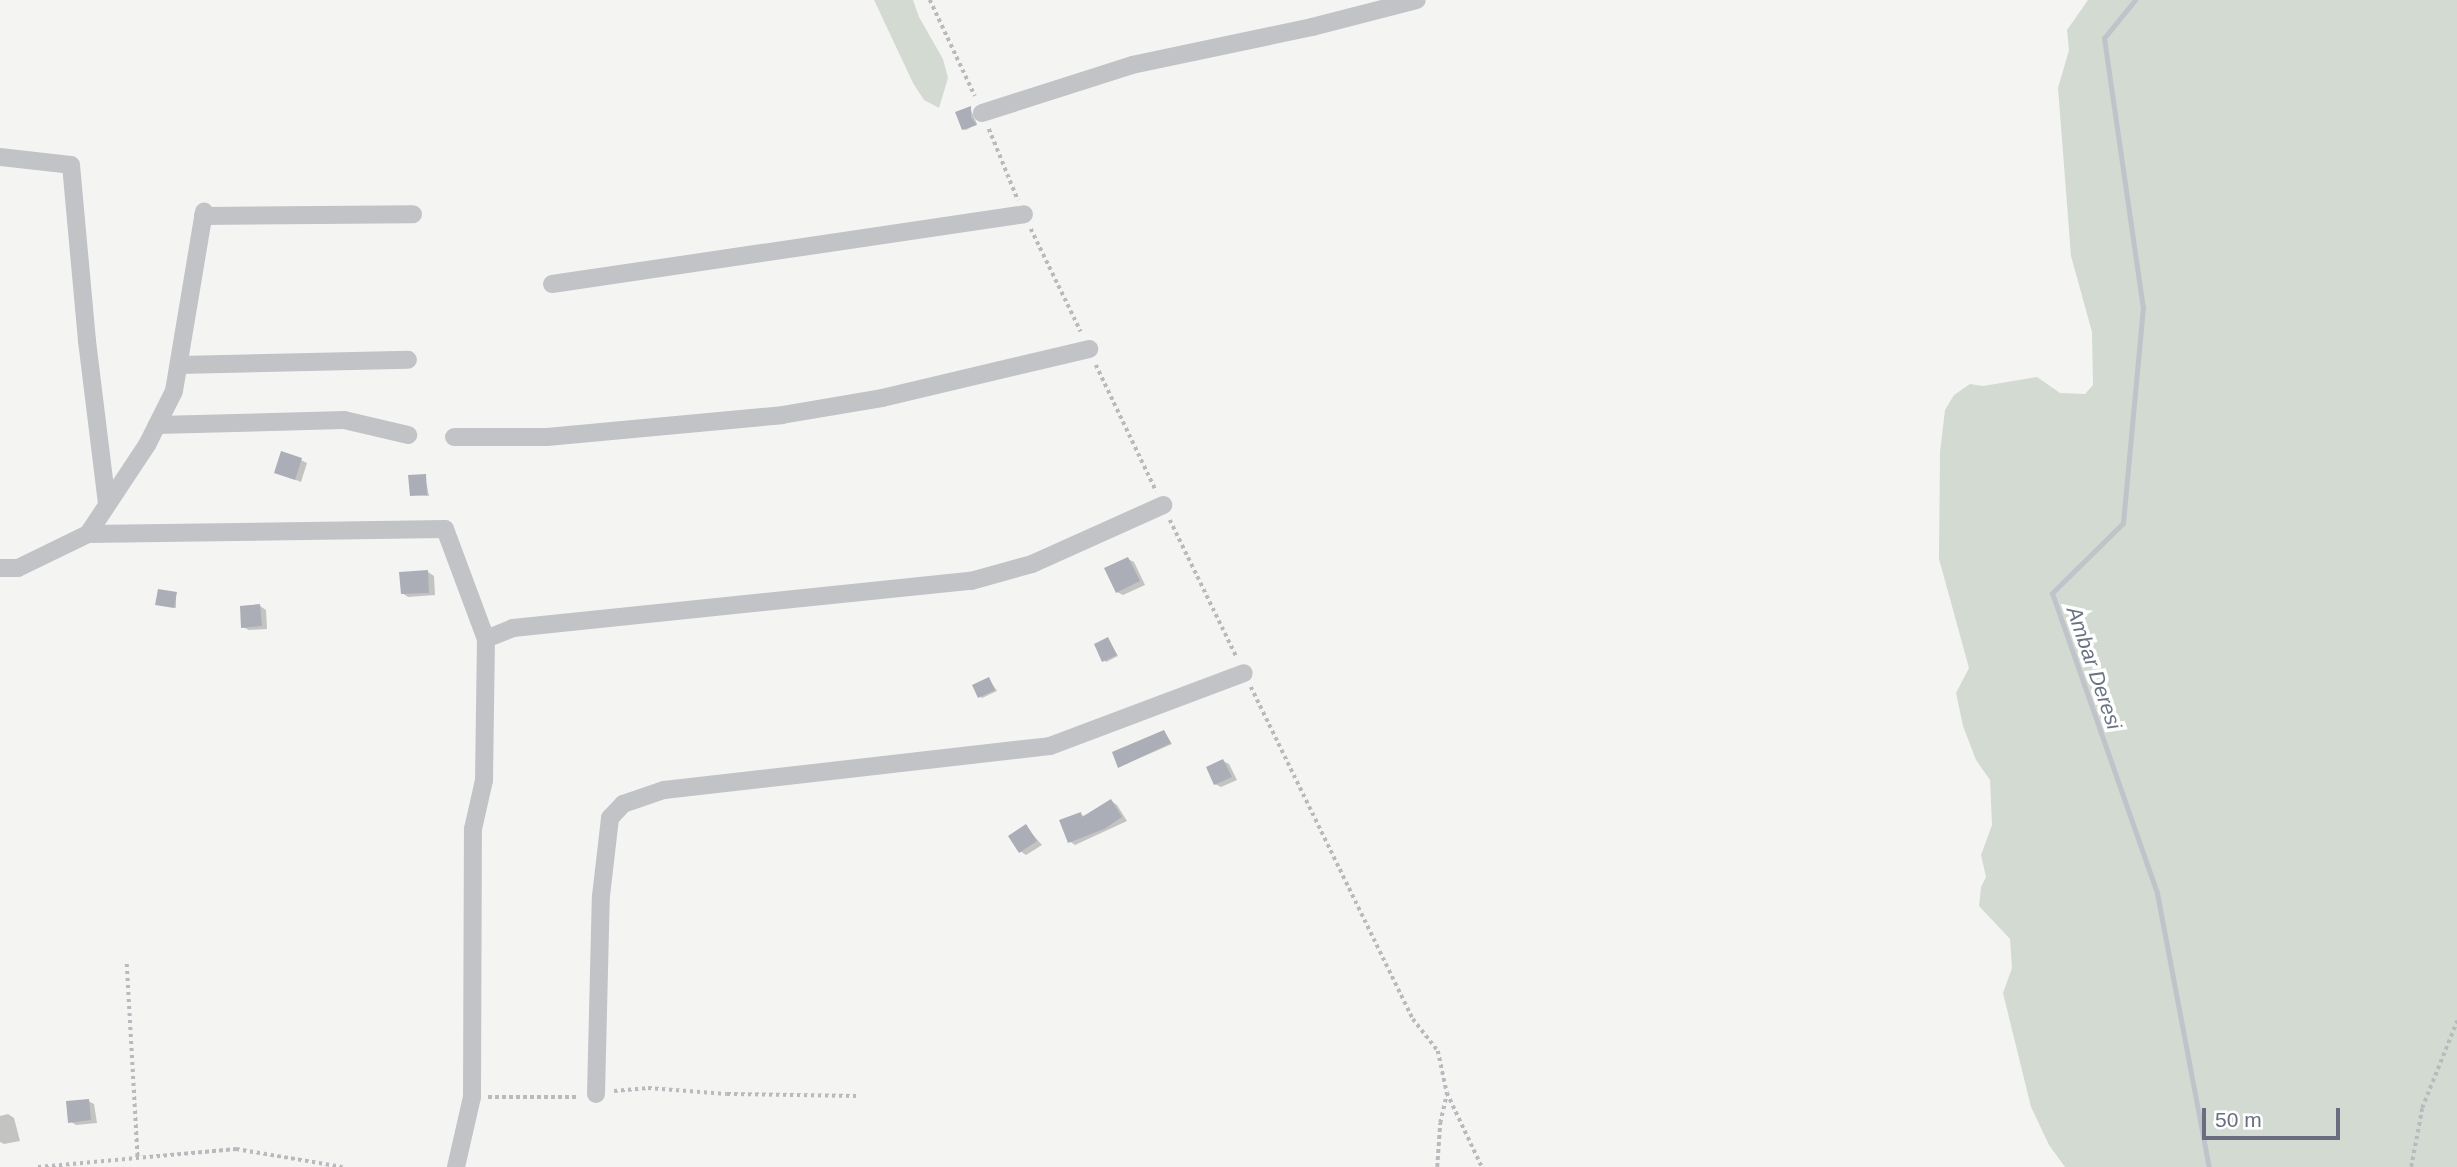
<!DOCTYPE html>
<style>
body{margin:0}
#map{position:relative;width:2457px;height:1167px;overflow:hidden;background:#f4f5f3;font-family:Arial,sans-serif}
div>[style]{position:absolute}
.green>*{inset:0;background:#d3dad2}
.shadow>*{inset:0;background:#0003}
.stream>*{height:5px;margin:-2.5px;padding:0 2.5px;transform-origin:2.5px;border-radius:2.5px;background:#c0c3ca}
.building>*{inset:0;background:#abaeb6}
.path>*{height:3.5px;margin-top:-1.75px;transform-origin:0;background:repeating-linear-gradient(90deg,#b9babe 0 3.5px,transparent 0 7px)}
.minor>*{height:18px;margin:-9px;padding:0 9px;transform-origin:9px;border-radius:9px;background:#c2c3c7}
span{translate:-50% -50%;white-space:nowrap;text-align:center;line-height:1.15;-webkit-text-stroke:7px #fff;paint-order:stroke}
.water-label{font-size:21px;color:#697483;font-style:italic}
.scale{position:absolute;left:2202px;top:1108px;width:138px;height:32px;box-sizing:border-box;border:4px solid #686e80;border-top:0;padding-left:9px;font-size:21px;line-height:24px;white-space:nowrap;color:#686e80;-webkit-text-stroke:5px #fff;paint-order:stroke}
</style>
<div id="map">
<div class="green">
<i style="clip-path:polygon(874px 0,913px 0,919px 17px,943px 59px,948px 78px,939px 108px,924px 100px,913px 83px)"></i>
<i style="clip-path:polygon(2088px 0,2457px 0,2457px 1167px,2065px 1167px,2049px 1145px,2031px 1107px,2003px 993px,2012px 968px,2010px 939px,1979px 906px,1981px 887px,1986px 877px,1981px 855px,1992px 825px,1990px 780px,1976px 760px,1963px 726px,1956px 693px,1969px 668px,1939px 559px,1940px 452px,1945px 410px,1954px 395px,1970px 384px,1983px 386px,2037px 377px,2060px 393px,2085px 394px,2093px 385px,2092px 332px,2071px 256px,2058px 88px,2069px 50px,2067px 30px)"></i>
</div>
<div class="shadow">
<i style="clip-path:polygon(970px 108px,977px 124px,966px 130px,963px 129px)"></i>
<i style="clip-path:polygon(301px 460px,307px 463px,301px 482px,276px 472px)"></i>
<i style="clip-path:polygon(425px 476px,429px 496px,411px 495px)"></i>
<i style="clip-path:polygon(1128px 559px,1134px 562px,1145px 585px,1123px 595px,1117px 592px)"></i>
<i style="clip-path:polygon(428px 572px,434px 576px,435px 595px,408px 597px,402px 593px)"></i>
<i style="clip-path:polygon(176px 593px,176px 608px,160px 605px)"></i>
<i style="clip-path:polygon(260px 606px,266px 610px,267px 629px,249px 630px,243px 627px)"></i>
<i style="clip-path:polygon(1108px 639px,1118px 656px,1106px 662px,1104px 660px)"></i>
<i style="clip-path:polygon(989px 679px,997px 691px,982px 698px,979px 696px)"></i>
<i style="clip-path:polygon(1164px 732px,1172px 744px,1119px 767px)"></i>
<i style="clip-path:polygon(1223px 761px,1229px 764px,1237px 780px,1221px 787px,1215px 784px)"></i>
<i style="clip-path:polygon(1111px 801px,1117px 805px,1127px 821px,1075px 845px,1069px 841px,1080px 814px,1086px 817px)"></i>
<i style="clip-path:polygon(1026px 827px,1042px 845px,1026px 855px,1020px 851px)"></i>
<i style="clip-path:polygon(88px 1101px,94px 1104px,97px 1123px,76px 1125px,70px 1121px)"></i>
<i style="clip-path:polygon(8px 1114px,14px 1118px,20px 1141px,4px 1144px,0 1142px,0 1116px)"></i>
</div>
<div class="stream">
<i style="left:2135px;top:0;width:49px;rotate:129.2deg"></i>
<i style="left:2104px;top:38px;width:272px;rotate:81.8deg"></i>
<i style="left:2143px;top:307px;width:217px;rotate:95.3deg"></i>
<i style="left:2123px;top:523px;width:100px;rotate:135.4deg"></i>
<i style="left:2052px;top:593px;width:318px;rotate:70.7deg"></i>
<i style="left:2157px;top:893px;width:279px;rotate:79.3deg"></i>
</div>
<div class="building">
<i style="clip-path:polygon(971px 106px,971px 117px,977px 125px,962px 130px,955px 112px)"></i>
<i style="clip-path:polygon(281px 451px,302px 458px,295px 480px,274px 473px)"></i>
<i style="clip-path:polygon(426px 474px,427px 495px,410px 496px,408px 475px)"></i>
<i style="clip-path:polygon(1128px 557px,1140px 581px,1116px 593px,1104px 568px)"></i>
<i style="clip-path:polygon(428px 570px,429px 593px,401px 594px,399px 572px)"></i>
<i style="clip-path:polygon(158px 589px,177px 592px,174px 608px,155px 605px)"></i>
<i style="clip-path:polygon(260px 604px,262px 626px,241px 628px,240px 606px)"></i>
<i style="clip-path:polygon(1108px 637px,1117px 655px,1102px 662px,1094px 644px)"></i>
<i style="clip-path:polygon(989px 677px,995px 690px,978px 698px,972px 685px)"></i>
<i style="clip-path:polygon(1164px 730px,1171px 743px,1118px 768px,1112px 752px)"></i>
<i style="clip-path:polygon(1223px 759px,1232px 777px,1214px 785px,1206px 767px)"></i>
<i style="clip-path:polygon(1111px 799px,1122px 817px,1104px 829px,1068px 843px,1059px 820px,1081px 812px,1082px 817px)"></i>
<i style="clip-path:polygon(1026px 824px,1037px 841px,1019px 853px,1008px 836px)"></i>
<i style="clip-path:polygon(89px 1099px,91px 1120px,68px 1123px,66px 1101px)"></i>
</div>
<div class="path">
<i style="left:930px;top:0;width:106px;rotate:64.9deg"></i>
<i style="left:989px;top:129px;width:77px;rotate:67.8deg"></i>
<i style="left:1031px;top:229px;width:114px;rotate:64.1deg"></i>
<i style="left:1096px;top:365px;width:140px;rotate:64.5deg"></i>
<i style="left:1170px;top:520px;width:153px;rotate:64.1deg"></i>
<i style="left:1251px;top:687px;width:369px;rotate:64deg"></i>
<i style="left:1413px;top:1019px;width:41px;rotate:52deg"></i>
<i style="left:1438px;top:1051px;width:43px;rotate:77.9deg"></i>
<i style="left:1447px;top:1093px;width:82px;rotate:64.7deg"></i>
<i style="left:127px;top:964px;width:194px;rotate:86.8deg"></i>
<i style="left:614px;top:1091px;width:34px;rotate:-5deg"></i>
<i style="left:648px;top:1088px;width:79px;rotate:4.3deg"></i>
<i style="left:727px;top:1094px;width:129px;rotate:0.9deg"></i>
<i style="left:488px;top:1097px;width:90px"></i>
<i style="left:38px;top:1167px;width:199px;rotate:-5.2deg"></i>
<i style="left:236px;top:1149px;width:108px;rotate:9.6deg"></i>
<i style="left:1437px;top:1167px;width:44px;rotate:-86.1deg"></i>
<i style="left:1440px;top:1123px;width:31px;rotate:-77deg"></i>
<i style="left:2411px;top:1167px;width:60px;rotate:-79.4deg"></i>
<i style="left:2422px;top:1108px;width:94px;rotate:-68.1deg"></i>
</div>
<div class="minor">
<i style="left:982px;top:113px;width:157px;rotate:-17.7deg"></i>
<i style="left:1132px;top:65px;width:184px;rotate:-11.9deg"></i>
<i style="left:1312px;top:27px;width:108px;rotate:-14.4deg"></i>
<i style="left:0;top:157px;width:71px;rotate:6.4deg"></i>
<i style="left:71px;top:165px;width:177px;rotate:84.8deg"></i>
<i style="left:87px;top:341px;width:164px;rotate:83deg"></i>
<i style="left:203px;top:216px;width:210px;rotate:-0.5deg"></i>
<i style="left:552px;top:284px;width:477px;rotate:-8.4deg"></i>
<i style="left:179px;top:365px;width:229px;rotate:-1.3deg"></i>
<i style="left:157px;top:425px;width:187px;rotate:-1.5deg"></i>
<i style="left:344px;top:420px;width:66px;rotate:13.2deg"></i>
<i style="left:454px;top:437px;width:93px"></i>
<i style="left:547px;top:437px;width:236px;rotate:-5.3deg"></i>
<i style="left:782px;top:415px;width:101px;rotate:-9.6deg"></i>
<i style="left:882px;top:398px;width:213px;rotate:-13.3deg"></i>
<i style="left:88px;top:534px;width:357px;rotate:-0.8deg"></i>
<i style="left:445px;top:529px;width:117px;rotate:69.6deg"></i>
<i style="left:0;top:568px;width:18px"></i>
<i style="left:18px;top:568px;width:78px;rotate:-25.9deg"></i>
<i style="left:88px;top:534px;width:107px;rotate:-56.5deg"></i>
<i style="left:147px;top:445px;width:60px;rotate:-63.4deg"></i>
<i style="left:174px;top:391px;width:182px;rotate:-80.5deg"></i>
<i style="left:596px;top:1094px;width:198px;rotate:-88.6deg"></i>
<i style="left:601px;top:896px;width:79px;rotate:-83.4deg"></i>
<i style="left:610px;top:818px;width:19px;rotate:-47deg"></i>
<i style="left:623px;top:804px;width:43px;rotate:-18.9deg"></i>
<i style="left:664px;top:790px;width:388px;rotate:-6.5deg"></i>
<i style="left:1050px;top:746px;width:207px;rotate:-20.6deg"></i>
<i style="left:456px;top:1167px;width:72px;rotate:-77.1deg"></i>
<i style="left:472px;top:1097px;width:268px;rotate:-89.8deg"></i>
<i style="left:473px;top:829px;width:50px;rotate:-77.3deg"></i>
<i style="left:484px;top:780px;width:141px;rotate:-89.2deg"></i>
<i style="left:486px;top:639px;width:29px;rotate:-22deg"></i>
<i style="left:513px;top:628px;width:460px;rotate:-5.9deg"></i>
<i style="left:971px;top:581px;width:63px;rotate:-15.6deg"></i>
<i style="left:1032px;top:564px;width:144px;rotate:-24.2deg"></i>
</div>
<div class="water-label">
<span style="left:2094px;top:668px;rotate:71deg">Ambar Deresi</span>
</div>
<div class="scale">50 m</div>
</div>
